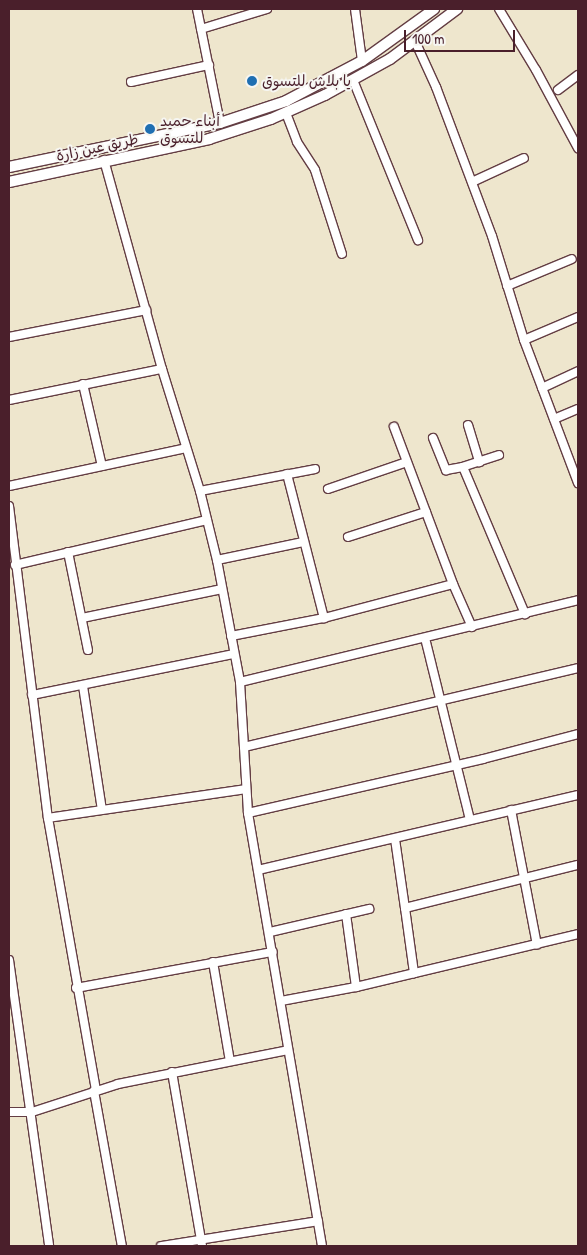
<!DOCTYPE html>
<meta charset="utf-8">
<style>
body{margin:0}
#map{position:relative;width:587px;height:1255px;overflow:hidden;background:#eee6cd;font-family:"Patrick Hand","Playpen Sans Arabic",sans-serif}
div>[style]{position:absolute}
.roads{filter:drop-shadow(1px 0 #633d43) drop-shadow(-1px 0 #633d43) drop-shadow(0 1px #633d43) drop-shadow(0 -1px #633d43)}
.minor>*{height:8px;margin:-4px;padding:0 4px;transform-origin:4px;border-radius:4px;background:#fff}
.major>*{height:10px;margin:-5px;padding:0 5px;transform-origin:5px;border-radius:5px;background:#fff}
.dots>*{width:14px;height:14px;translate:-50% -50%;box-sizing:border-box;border:2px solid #f6f6f2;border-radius:50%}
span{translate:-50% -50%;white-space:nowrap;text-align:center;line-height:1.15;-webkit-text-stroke:4px #f6f6f2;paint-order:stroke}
.poi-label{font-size:15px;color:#4a1f2b}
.left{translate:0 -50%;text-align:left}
.street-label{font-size:15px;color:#4a1f2b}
.frame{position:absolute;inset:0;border:10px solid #4a1f2b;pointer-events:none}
.scale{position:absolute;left:404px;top:30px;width:111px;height:22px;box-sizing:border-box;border:2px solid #4a1f2b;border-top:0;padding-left:6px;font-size:15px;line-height:18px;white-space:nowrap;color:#4a1f2b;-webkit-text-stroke:4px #f6f6f2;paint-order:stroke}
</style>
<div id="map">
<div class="roads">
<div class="minor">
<i style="left:197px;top:9px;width:116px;rotate:78.6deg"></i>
<i style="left:355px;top:9px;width:52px;rotate:82.3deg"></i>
<i style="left:499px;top:9px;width:71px;rotate:58.8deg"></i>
<i style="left:536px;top:70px;width:89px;rotate:61.7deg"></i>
<i style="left:201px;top:29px;width:69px;rotate:-16.9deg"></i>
<i style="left:415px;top:41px;width:51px;rotate:65.5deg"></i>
<i style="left:436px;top:87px;width:159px;rotate:69.4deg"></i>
<i style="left:492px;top:236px;width:109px;rotate:72.9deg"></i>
<i style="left:524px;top:340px;width:153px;rotate:69.3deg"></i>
<i style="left:353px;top:80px;width:173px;rotate:67.9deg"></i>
<i style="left:131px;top:82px;width:80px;rotate:-12.3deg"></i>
<i style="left:558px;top:90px;width:25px;rotate:-37deg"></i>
<i style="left:286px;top:113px;width:31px;rotate:69deg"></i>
<i style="left:297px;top:142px;width:33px;rotate:57deg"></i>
<i style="left:315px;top:170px;width:88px;rotate:72.2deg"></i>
<i style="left:104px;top:160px;width:217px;rotate:74.5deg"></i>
<i style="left:162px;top:369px;width:128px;rotate:72.7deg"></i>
<i style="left:200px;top:491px;width:71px;rotate:76.2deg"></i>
<i style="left:217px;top:560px;width:124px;rotate:79.3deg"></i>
<i style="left:240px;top:682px;width:131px;rotate:86.5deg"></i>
<i style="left:248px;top:813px;width:439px;rotate:80.3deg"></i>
<i style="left:472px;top:182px;width:57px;rotate:-24.8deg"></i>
<i style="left:507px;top:286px;width:70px;rotate:-22.6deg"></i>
<i style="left:9px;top:337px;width:140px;rotate:-11.1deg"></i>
<i style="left:524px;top:340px;width:59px;rotate:-23.1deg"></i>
<i style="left:83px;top:384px;width:84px;rotate:77deg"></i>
<i style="left:542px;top:388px;width:40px;rotate:-25deg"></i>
<i style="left:9px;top:400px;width:156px;rotate:-11.5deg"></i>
<i style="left:554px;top:419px;width:26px;rotate:-23deg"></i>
<i style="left:468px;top:425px;width:39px;rotate:73deg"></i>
<i style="left:433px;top:438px;width:35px;rotate:68deg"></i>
<i style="left:446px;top:470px;width:17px;rotate:-10deg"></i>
<i style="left:499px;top:455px;width:38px;rotate:162deg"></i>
<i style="left:463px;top:467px;width:160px;rotate:67.1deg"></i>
<i style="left:287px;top:474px;width:149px;rotate:75.6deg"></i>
<i style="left:9px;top:486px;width:181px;rotate:-12.1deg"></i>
<i style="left:328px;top:489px;width:83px;rotate:-18.9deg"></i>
<i style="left:200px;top:491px;width:117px;rotate:-10.8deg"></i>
<i style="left:9px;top:506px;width:314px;rotate:82.9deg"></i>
<i style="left:48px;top:818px;width:277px;rotate:80deg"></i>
<i style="left:348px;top:537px;width:82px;rotate:-17.8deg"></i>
<i style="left:68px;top:552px;width:100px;rotate:78.5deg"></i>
<i style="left:217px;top:560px;width:88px;rotate:-11.8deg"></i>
<i style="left:15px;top:565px;width:197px;rotate:-13.2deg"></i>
<i style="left:453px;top:584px;width:47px;rotate:66.2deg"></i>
<i style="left:82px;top:618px;width:143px;rotate:-11.7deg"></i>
<i style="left:231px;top:636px;width:95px;rotate:-11deg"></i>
<i style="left:324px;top:618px;width:133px;rotate:-14.8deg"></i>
<i style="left:453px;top:584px;width:168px;rotate:-110.6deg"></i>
<i style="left:425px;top:638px;width:187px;rotate:76.1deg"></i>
<i style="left:240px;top:682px;width:348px;rotate:-13.6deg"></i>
<i style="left:83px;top:686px;width:125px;rotate:81.3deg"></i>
<i style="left:32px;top:695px;width:206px;rotate:-11.5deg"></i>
<i style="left:244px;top:747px;width:343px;rotate:-13.3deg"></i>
<i style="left:511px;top:810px;width:137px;rotate:79.1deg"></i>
<i style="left:248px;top:813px;width:241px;rotate:-12.9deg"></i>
<i style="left:483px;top:759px;width:98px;rotate:-14.7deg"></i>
<i style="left:48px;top:818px;width:200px;rotate:-8.3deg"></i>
<i style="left:395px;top:839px;width:70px;rotate:81.8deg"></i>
<i style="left:405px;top:908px;width:178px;rotate:-14deg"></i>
<i style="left:258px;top:870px;width:329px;rotate:-13.2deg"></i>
<i style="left:405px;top:908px;width:66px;rotate:82.1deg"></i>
<i style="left:346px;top:914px;width:74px;rotate:82.2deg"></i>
<i style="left:270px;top:932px;width:102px;rotate:-13.1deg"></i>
<i style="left:9px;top:960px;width:289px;rotate:82deg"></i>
<i style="left:213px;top:962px;width:100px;rotate:80.3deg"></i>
<i style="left:76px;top:988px;width:200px;rotate:-10.4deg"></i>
<i style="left:281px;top:1001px;width:76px;rotate:-10.6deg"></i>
<i style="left:356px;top:987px;width:228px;rotate:-13.4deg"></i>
<i style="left:172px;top:1072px;width:177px;rotate:80.2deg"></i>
<i style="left:94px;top:1091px;width:158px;rotate:79.8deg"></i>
<i style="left:9px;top:1112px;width:23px"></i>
<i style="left:32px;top:1112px;width:90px;rotate:-18deg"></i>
<i style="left:118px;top:1084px;width:173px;rotate:-11.3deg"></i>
<i style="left:161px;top:1246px;width:159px;rotate:-9deg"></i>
</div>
<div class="major">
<i style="left:9px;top:167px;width:216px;rotate:-11.8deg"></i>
<i style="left:220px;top:123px;width:70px;rotate:-18.4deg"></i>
<i style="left:286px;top:101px;width:86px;rotate:-27.8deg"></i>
<i style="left:362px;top:61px;width:89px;rotate:-35.8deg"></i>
<i style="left:9px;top:182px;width:205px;rotate:-12.1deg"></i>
<i style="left:209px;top:139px;width:65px;rotate:-17.9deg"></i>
<i style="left:271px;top:119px;width:59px;rotate:-24deg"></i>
<i style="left:325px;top:95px;width:74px;rotate:-29deg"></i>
<i style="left:390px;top:59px;width:84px;rotate:-36.7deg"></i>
</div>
</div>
<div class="dots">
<i style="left:252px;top:81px;background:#1f6fb2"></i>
<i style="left:150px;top:129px;background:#1f6fb2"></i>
</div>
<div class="poi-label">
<span class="left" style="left:262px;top:81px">يا بلاش للتسوق</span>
<span class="left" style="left:160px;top:129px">أبناء حميد<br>للتسوق</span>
</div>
<div class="street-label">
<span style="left:97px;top:147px;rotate:-12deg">طريق عين زارة</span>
</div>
<div class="frame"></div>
<div class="scale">100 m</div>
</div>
